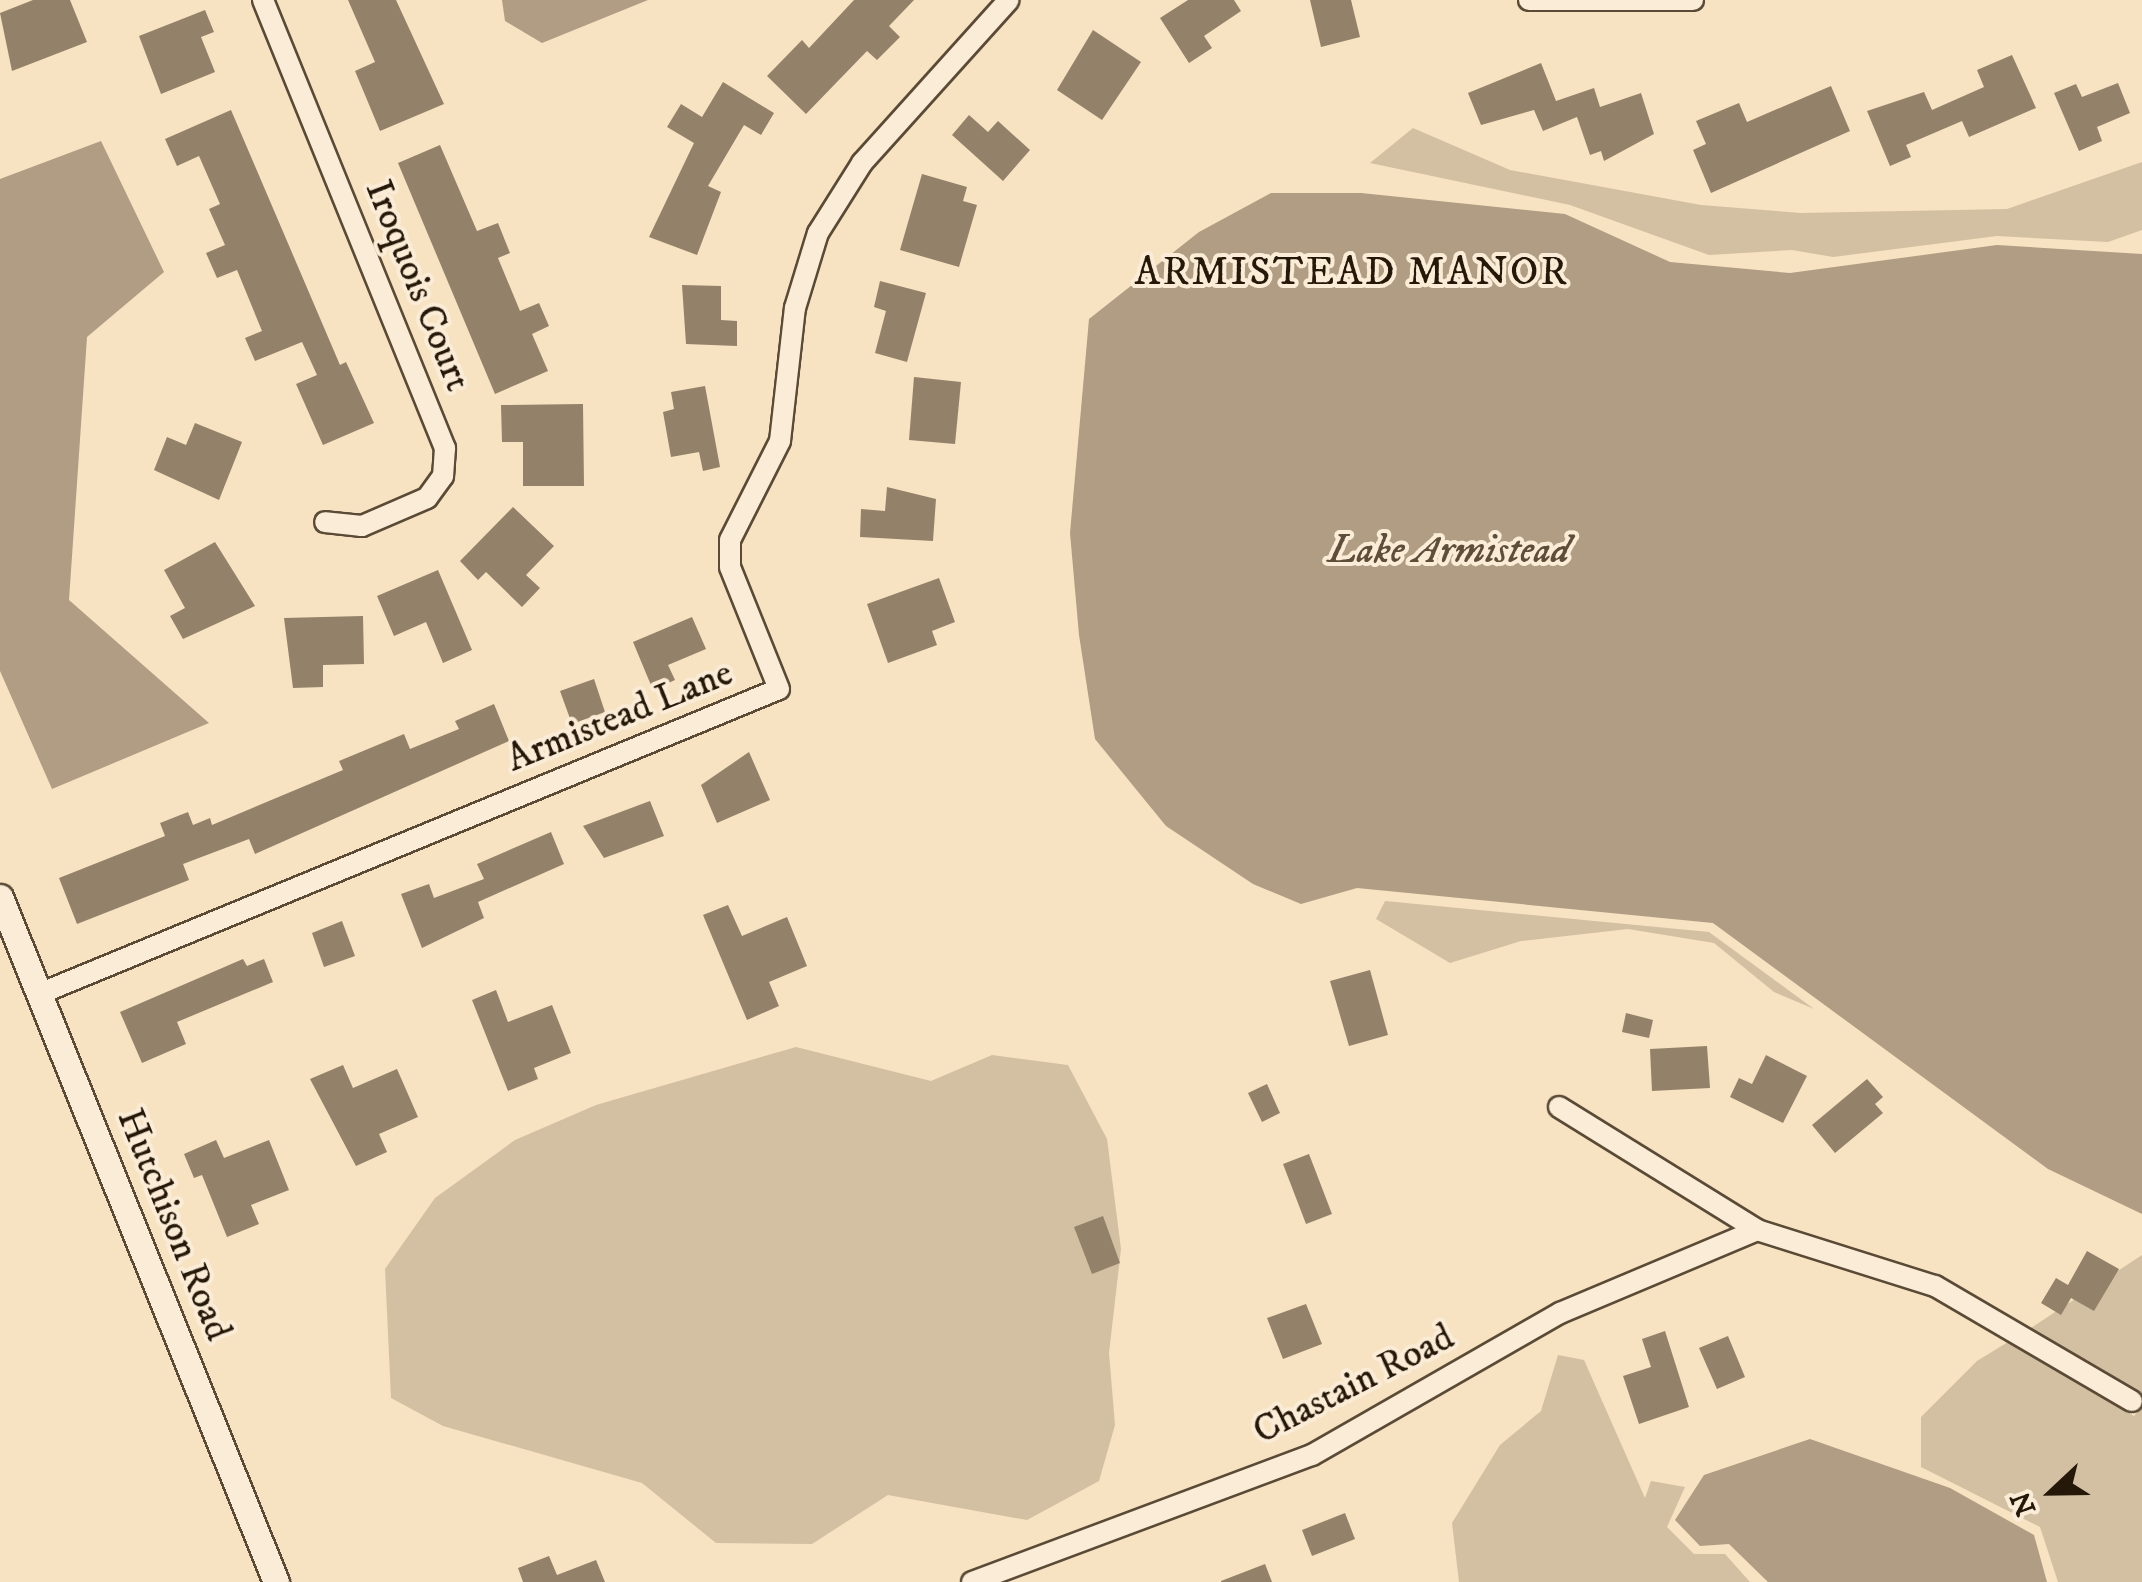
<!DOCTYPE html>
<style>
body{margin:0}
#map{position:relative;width:2142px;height:1582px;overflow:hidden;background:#f7e2c2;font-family:"IM FELL DW Pica",serif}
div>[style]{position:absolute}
.green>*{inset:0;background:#d3c0a2}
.water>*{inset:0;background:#b09d83}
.building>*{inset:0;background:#938169}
.roads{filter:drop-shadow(2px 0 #5a4a36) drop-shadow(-2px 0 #5a4a36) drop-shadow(0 2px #5a4a36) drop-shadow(0 -2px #5a4a36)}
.minor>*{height:20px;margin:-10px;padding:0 10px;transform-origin:10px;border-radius:10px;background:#faecd7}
.tertiary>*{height:25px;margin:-12.5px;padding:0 12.5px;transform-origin:12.5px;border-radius:12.5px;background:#faecd7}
span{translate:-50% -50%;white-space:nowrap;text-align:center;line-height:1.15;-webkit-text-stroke:8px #faecd7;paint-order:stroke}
.street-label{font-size:38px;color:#261808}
.neighbourhood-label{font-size:40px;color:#261808;letter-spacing:2.5px}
.water-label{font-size:40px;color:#5d4d39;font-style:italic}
.north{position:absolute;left:2002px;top:1442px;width:100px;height:100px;-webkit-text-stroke:8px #faecd7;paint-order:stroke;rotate:248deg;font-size:28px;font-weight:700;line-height:40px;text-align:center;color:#261808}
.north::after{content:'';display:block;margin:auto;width:35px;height:45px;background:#261808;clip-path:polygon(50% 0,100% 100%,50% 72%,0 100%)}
</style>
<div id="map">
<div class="green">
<i style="clip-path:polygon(1413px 128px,1510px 170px,1701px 205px,1801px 213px,2007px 209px,2142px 162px,2142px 230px,2108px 242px,1997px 236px,1833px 257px,1792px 250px,1709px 255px,1570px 205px,1370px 163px)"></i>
<i style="clip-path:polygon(1385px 901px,1709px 932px,1814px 1009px,1774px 992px,1714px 943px,1628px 929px,1521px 941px,1450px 963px,1376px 919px)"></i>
<i style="clip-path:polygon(796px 1047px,931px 1081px,992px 1055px,1068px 1065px,1107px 1139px,1121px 1249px,1109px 1353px,1115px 1425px,1099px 1481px,1027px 1520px,888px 1495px,812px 1544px,716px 1543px,642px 1483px,443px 1426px,391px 1398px,385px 1269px,435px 1198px,515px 1140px,596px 1105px)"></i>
<i style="clip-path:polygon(2142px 1255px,2142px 1393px,2031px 1328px)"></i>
<i style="clip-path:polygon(2008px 1342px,2134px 1416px,2142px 1407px,2142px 1582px,2058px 1582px,2040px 1527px,1921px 1467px,1921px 1417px,1977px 1361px)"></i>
<i style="clip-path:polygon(1558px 1355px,1584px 1360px,1645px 1498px,1651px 1481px,1685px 1487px,1667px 1527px,1694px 1554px,1725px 1554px,1750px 1582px,1459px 1582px,1452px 1523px,1500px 1445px,1541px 1411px)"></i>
</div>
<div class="water">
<i style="clip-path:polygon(502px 0,648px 0,542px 43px,505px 21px)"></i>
<i style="clip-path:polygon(101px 141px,164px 272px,87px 337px,69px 600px,209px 723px,52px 789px,0 671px,0 179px)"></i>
<i style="clip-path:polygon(1271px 193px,1361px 193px,1565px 214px,1670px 262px,1790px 273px,1997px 245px,2142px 254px,2142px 1214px,2048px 1169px,1713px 923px,1357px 888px,1301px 904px,1253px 884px,1166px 826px,1095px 739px,1079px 635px,1070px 533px,1089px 319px,1199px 232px)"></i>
<i style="clip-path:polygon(1810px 1439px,1950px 1488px,2034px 1535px,2047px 1582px,1768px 1582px,1729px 1544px,1700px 1546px,1675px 1520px,1704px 1475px)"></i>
</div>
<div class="building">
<i style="clip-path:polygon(33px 0,70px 0,87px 42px,12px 71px,0 13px)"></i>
<i style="clip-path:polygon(348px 0,396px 0,444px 104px,380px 131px,355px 71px,375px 62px)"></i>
<i style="clip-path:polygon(854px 0,914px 0,889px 26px,900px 37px,877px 60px,867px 51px,806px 114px,767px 76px,802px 40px,809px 48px)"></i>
<i style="clip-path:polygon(1188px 0,1234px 0,1241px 11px,1204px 36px,1212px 48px,1189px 63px,1160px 18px)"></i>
<i style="clip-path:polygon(1310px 0,1351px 0,1360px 37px,1321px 47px)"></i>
<i style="clip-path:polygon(205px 10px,214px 32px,201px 37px,215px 72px,161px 94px,139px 36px)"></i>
<i style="clip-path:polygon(1093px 30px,1141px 62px,1102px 120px,1057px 90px)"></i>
<i style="clip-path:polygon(2012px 55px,2036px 108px,1969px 137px,1962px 121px,1906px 145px,1911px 157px,1890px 166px,1867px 111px,1924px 92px,1932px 110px,1984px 87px,1977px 70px)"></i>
<i style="clip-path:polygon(1541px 63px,1556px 101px,1594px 88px,1600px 107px,1641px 93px,1654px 134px,1604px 161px,1601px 151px,1590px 155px,1577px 117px,1543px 131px,1534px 110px,1481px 125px,1468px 93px)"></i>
<i style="clip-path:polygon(723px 82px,774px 113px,761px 135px,744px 125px,708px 186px,721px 192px,697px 255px,649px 237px,694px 143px,667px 127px,681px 104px,702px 117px)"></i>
<i style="clip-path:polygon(2118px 83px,2130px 113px,2097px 127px,2102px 141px,2079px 151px,2054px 93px,2076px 84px,2082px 97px)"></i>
<i style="clip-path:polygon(1831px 86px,1850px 131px,1711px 193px,1693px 150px,1706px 144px,1696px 121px,1739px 103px,1747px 122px)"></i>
<i style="clip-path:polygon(231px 110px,340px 365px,346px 362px,374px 423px,323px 445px,296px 384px,317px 375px,302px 342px,255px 361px,245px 338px,262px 331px,237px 270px,217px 278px,206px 253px,225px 245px,209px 209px,220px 204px,199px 156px,177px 166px,165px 139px)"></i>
<i style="clip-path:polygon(969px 115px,988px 132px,998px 121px,1030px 150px,1003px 181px,952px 135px)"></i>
<i style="clip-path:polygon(440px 145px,477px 231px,498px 223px,510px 253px,498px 258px,520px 311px,539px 303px,549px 326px,532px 334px,548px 371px,495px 394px,398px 163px)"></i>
<i style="clip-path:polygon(922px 174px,967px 187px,963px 201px,977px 205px,959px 267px,900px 250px)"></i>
<i style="clip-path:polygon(880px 281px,926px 293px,907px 362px,875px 353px,886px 311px,874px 307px)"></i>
<i style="clip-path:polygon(682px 285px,721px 286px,721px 320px,737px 321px,737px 346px,686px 344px)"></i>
<i style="clip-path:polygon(914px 377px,961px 382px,955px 444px,909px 440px)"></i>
<i style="clip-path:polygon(705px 386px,720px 467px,703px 471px,699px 452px,671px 457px,663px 412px,674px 409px,671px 392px)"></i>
<i style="clip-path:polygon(583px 404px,584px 486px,523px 486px,523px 442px,502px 442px,501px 405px)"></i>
<i style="clip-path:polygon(195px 423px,242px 442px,219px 500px,154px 470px,167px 437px,186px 445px)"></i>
<i style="clip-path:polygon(887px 487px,936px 499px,933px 541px,860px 537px,861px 509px,885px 511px)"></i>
<i style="clip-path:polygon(513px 507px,554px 546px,526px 575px,540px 588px,522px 607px,486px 572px,478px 580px,460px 561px)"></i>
<i style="clip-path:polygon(215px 542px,255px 606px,183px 639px,170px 616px,185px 608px,164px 570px)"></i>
<i style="clip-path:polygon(438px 570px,472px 650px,443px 663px,426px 622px,394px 636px,377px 596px)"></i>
<i style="clip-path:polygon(939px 578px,955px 622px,932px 631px,937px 645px,888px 663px,867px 604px)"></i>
<i style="clip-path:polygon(363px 616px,364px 664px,323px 665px,323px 687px,293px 688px,284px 618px)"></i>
<i style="clip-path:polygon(692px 617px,706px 649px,668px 665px,675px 680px,653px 690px,633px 642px)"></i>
<i style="clip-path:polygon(594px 679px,605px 712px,572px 724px,560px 691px)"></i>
<i style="clip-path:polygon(494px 704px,509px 741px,255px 854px,249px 839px,183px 864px,189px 880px,77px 924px,59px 878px,165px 836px,160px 823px,188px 812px,193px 825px,210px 818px,212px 825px,343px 770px,339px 761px,404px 734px,410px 749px,459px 729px,455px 721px)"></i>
<i style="clip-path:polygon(749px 752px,770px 800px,717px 823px,701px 785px)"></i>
<i style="clip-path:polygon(650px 801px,664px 836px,604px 858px,583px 826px)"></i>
<i style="clip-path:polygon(551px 832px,564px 864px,478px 902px,484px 918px,422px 948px,401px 894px,429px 884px,434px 898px,484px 879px,477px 864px)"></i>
<i style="clip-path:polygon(728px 905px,742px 936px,787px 917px,807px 966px,769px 982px,779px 1006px,747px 1020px,703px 915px)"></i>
<i style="clip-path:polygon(342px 921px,355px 956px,324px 967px,312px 933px)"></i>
<i style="clip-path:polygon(243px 959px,247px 966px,264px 959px,273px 982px,177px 1022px,186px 1044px,142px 1063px,120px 1012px)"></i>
<i style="clip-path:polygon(1370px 970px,1388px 1035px,1349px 1046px,1330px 981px)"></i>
<i style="clip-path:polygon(496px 990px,508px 1022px,552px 1005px,571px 1053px,534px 1068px,538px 1079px,508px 1091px,472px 1000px)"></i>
<i style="clip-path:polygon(1626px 1013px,1653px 1020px,1649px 1038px,1622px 1032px)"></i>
<i style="clip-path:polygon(1707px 1046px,1710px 1088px,1652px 1091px,1650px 1049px)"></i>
<i style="clip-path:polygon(1766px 1055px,1807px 1076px,1783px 1123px,1730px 1097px,1739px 1078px,1752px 1084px)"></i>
<i style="clip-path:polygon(343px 1065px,353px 1088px,397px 1069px,418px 1117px,379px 1134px,387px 1152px,356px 1166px,310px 1079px)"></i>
<i style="clip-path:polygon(1867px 1079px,1883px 1097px,1875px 1104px,1883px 1113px,1835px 1153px,1812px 1125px)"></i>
<i style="clip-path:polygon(1267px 1084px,1280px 1113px,1262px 1122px,1248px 1093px)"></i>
<i style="clip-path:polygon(216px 1140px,224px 1158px,269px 1140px,289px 1190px,251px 1205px,259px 1224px,227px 1237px,202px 1175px,194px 1178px,184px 1154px)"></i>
<i style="clip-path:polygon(1309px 1154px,1332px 1214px,1306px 1224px,1283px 1164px)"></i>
<i style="clip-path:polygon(1103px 1216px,1120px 1263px,1092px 1274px,1074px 1227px)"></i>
<i style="clip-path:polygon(2087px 1251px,2119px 1269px,2094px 1311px,2071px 1298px,2061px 1315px,2041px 1303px,2056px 1278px,2068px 1285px)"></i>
<i style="clip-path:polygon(1306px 1304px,1322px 1344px,1283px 1359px,1267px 1318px)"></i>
<i style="clip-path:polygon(1665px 1331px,1689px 1407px,1639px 1424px,1623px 1376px,1651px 1367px,1642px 1339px)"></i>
<i style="clip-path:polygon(1728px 1336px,1745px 1377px,1717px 1389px,1699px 1348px)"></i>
<i style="clip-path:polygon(1345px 1513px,1355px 1539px,1312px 1556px,1302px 1530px)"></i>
<i style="clip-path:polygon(549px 1556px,557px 1575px,596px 1560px,605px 1582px,523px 1582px,518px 1568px)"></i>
<i style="clip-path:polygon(1265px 1564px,1272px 1582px,1221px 1582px,1221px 1581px)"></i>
</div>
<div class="roads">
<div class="minor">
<i style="left:263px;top:0;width:484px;rotate:67.9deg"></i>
<i style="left:445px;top:448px;width:28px;rotate:94deg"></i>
<i style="left:443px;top:476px;width:27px;rotate:126deg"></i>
<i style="left:427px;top:498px;width:71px;rotate:156.7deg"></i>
<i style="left:362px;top:526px;width:37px;rotate:-174deg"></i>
<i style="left:1529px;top:0;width:164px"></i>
<i style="left:39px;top:994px;width:800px;rotate:-22.4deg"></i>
<i style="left:779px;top:689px;width:131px;rotate:-111.9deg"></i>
<i style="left:730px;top:567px;width:27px;rotate:-90deg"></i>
<i style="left:730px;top:540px;width:111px;rotate:-63.2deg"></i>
<i style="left:780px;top:441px;width:134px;rotate:-83.6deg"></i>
<i style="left:795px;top:308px;width:78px;rotate:-73deg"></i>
<i style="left:818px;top:233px;width:83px;rotate:-57.8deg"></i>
<i style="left:862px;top:163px;width:219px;rotate:-48deg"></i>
<i style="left:1559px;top:1107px;width:233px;rotate:31.8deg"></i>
<i style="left:972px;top:1582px;width:363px;rotate:-20.5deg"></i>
<i style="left:1312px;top:1455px;width:286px;rotate:-29.8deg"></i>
<i style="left:1560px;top:1313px;width:214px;rotate:-22.8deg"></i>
<i style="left:1757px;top:1230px;width:187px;rotate:17.5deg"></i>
<i style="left:1935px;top:1286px;width:228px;rotate:30.3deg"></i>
</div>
<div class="tertiary">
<i style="left:0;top:897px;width:739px;rotate:68.05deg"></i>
</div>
</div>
<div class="street-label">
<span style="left:417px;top:286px;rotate:68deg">Iroquois Court</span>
<span style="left:620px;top:717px;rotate:-22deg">Armistead Lane</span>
<span style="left:173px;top:1225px;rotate:68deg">Hutchison Road</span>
<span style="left:1354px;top:1385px;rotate:-27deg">Chastain Road</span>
</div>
<div class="neighbourhood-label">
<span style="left:1352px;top:273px">ARMISTEAD MANOR</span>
</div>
<div class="water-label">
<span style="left:1449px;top:551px">Lake Armistead</span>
</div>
<div class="north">N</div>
</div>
